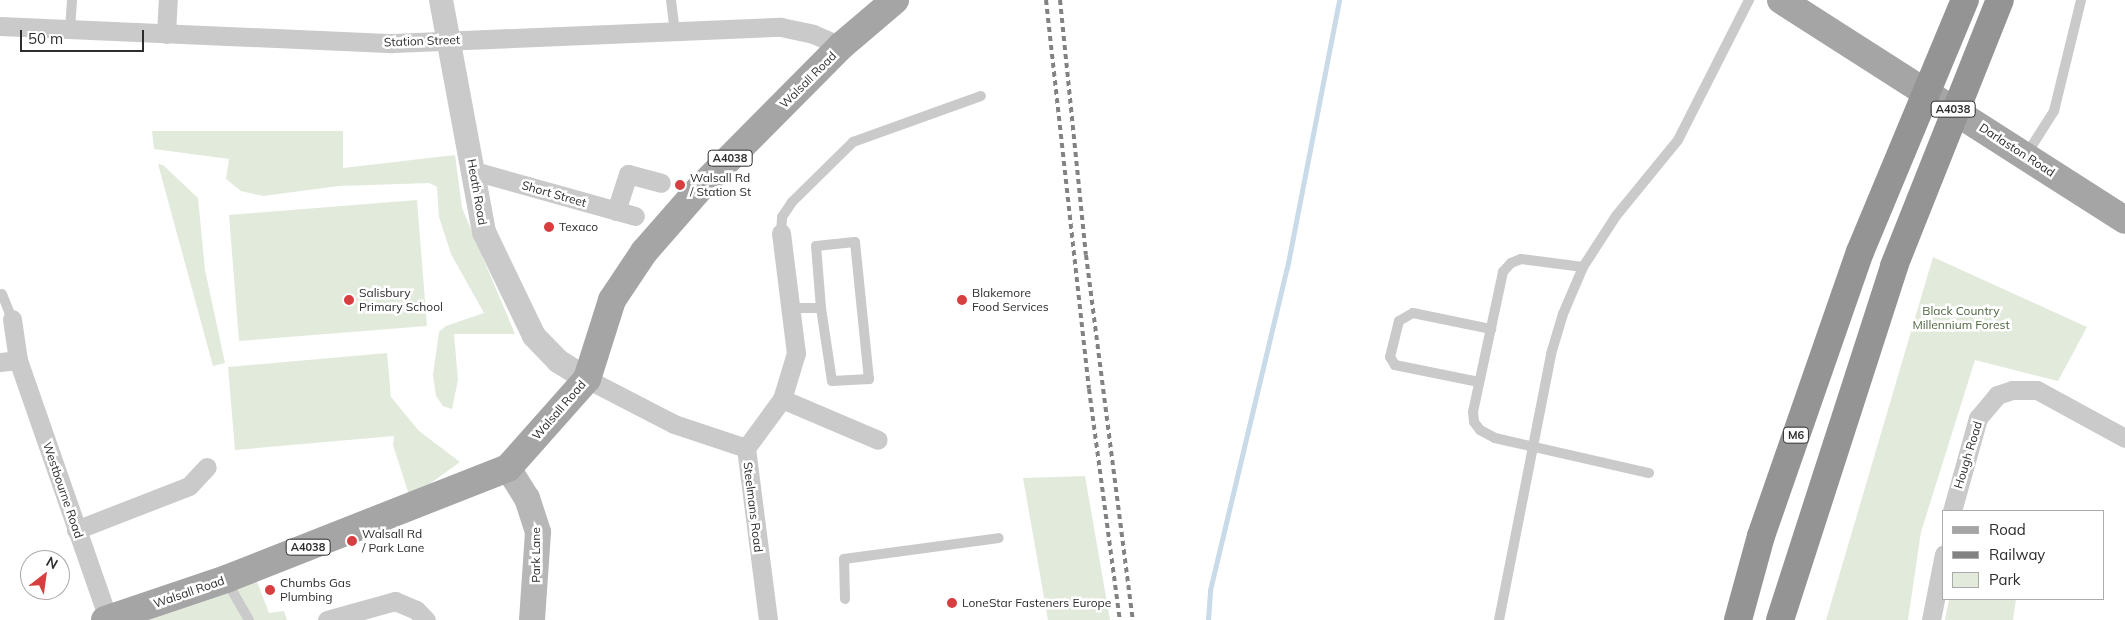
<!DOCTYPE html>
<style>
body{margin:0}
#map{position:relative;width:2125px;height:620px;overflow:hidden;background:#fff;font-family:Mulish,sans-serif}
div>[style]{position:absolute}
.green>*{inset:0;background:#e2eadc}
.stream>*{height:5px;margin:-2.5px;padding:0 2.5px;transform-origin:2.5px;border-radius:2.5px;background:#c9dae8}
.service>*{height:10px;margin:-5px;padding:0 5px;transform-origin:5px;border-radius:5px;background:#cacaca}
.minor>*{height:19px;margin:-9.5px;padding:0 9.5px;transform-origin:9.5px;border-radius:9.5px;background:#cacaca}
.tertiary>*{height:24px;margin:-12px;padding:0 12px;transform-origin:12px;border-radius:12px;background:#cacaca}
.secondary>*{height:26px;margin:-13px;padding:0 13px;transform-origin:13px;border-radius:13px;background:#b7b7b7}
.primary>*{height:28px;margin:-14px;padding:0 14px;transform-origin:14px;border-radius:14px;background:#a5a5a5}
.motorway>*{height:28px;margin:-14px;padding:0 14px;transform-origin:14px;border-radius:14px;background:#949494}
.rail>*{height:4px;margin-top:-2px;transform-origin:0;background:repeating-linear-gradient(90deg,#828282 0 5px,transparent 0 9px)}
.motorway-bridge>*{height:28px;margin:-14px;padding:0 14px;transform-origin:14px;border-radius:14px;background:#949494}
.dots>*{width:14px;height:14px;translate:-50% -50%;box-sizing:border-box;border:2px solid #fff;border-radius:50%}
span{translate:-50% -50%;white-space:nowrap;text-align:center;line-height:1.15;-webkit-text-stroke:5px #fff;paint-order:stroke}
.shield-label span{padding:1px 4px;background:#fff;border:1px solid;border-radius:4px;-webkit-text-stroke-width:0}
.shield-label{font-size:11px;color:#2d2d2d;font-weight:700}
.street-label{font-size:12px;color:#2d2d2d}
.poi-label{font-size:12px;color:#2d2d2d}
.left{translate:0 -50%;text-align:left}
.park-label{font-size:12px;color:#4e653f}
.legend{position:absolute;left:1942px;top:510px;width:162px;height:90px;box-sizing:border-box;background:#fff;border:1px solid #ababab;margin:0;padding:6px 9px;list-style:none;font-size:15px;color:#2d2d2d}
.legend li{display:flex;align-items:center;gap:10px;height:25px}
.legend b{width:25px;border:1px solid #ababab}
.north{position:absolute;left:20px;top:550px;width:50px;height:50px;box-sizing:border-box;background:#fff;border:1px solid #ababab;border-radius:50%;rotate:30deg;font-size:14px;font-weight:700;line-height:20px;text-align:center;color:#2d2d2d}
.north::after{content:'';display:block;margin:auto;width:18px;height:22px;background:#d63e40;clip-path:polygon(50% 0,100% 100%,50% 72%,0 100%)}
.scale{position:absolute;left:20px;top:30px;width:124px;height:22px;box-sizing:border-box;border:2px solid #2d2d2d;border-top:0;padding-left:6px;font-size:15px;line-height:18px;white-space:nowrap;color:#2d2d2d;-webkit-text-stroke:4px #fff;paint-order:stroke}
</style>
<div id="map">
<div class="green">
<i style="clip-path:polygon(152px 131px,343px 131px,343px 168px,455px 155px,462px 208px,515px 334px,454px 334px,458px 380px,452px 409px,443px 406px,436px 396px,433px 375px,439px 332px,446px 326px,484px 313px,451px 254px,439px 217px,437px 187px,429px 183px,339px 186px,263px 196px,241px 191px,226px 179px,229px 159px,154px 149px)"></i>
<i style="clip-path:polygon(158px 164px,163px 165px,198px 198px,205px 270px,225px 363px,213px 366px)"></i>
<i style="clip-path:polygon(417px 200px,427px 326px,239px 341px,229px 215px)"></i>
<i style="clip-path:polygon(1933px 257px,2087px 327px,2058px 381px,1975px 360px,1921px 532px,1908px 620px,1826px 620px)"></i>
<i style="clip-path:polygon(387px 353px,391px 397px,419px 431px,460px 462px,410px 498px,393px 445px,394px 436px,235px 450px,228px 367px)"></i>
<i style="clip-path:polygon(1085px 476px,1110px 620px,1048px 620px,1023px 478px)"></i>
<i style="clip-path:polygon(256px 579px,269px 613px,284px 611px,287px 620px,150px 620px)"></i>
<i style="clip-path:polygon(1949px 599px,2016px 599px,2013px 620px,1945px 620px)"></i>
</div>
<div class="stream">
<i style="left:1208px;top:620px;width:30px;rotate:-86deg"></i>
<i style="left:1210px;top:590px;width:331px;rotate:-76.6deg"></i>
<i style="left:1287px;top:268px;width:273px;rotate:-79deg"></i>
</div>
<div class="service">
<i style="left:671px;top:0;width:31px;rotate:83deg"></i>
<i style="left:70px;top:29px;width:29px;rotate:-86deg"></i>
<i style="left:2026px;top:155px;width:52px;rotate:-57.5deg"></i>
<i style="left:2054px;top:111px;width:114px;rotate:-76.3deg"></i>
<i style="left:781px;top:233px;width:16px;rotate:-86deg"></i>
<i style="left:782px;top:217px;width:18px;rotate:-56deg"></i>
<i style="left:792px;top:202px;width:86px;rotate:-44.5deg"></i>
<i style="left:853px;top:142px;width:136px;rotate:-19.8deg"></i>
<i style="left:1583px;top:267px;width:63px;rotate:-172.6deg"></i>
<i style="left:1521px;top:259px;width:11px;rotate:158deg"></i>
<i style="left:1511px;top:263px;width:12px;rotate:132deg"></i>
<i style="left:1503px;top:272px;width:143px;rotate:102.1deg"></i>
<i style="left:1473px;top:412px;width:10px;rotate:84deg"></i>
<i style="left:1474px;top:422px;width:10px;rotate:53deg"></i>
<i style="left:1480px;top:430px;width:17px;rotate:28deg"></i>
<i style="left:1495px;top:438px;width:158px;rotate:12.8deg"></i>
<i style="left:2px;top:294px;width:27px;rotate:68deg"></i>
<i style="left:792px;top:308px;width:29px"></i>
<i style="left:821px;top:308px;width:62px;rotate:-94.6deg"></i>
<i style="left:816px;top:246px;width:39px;rotate:-6deg"></i>
<i style="left:855px;top:242px;width:138px;rotate:84.2deg"></i>
<i style="left:869px;top:379px;width:37px;rotate:177deg"></i>
<i style="left:832px;top:381px;width:74px;rotate:-98.6deg"></i>
<i style="left:1479px;top:382px;width:86px;rotate:-168.6deg"></i>
<i style="left:1395px;top:365px;width:9px;rotate:-122deg"></i>
<i style="left:1390px;top:357px;width:37px;rotate:-76deg"></i>
<i style="left:1399px;top:321px;width:16px;rotate:-30deg"></i>
<i style="left:1413px;top:313px;width:80px;rotate:11.6deg"></i>
<i style="left:226px;top:580px;width:46px;rotate:60.1deg"></i>
<i style="left:845px;top:599px;width:40px;rotate:-91.4deg"></i>
<i style="left:844px;top:559px;width:156px;rotate:-7.7deg"></i>
<i style="left:1499px;top:620px;width:271px;rotate:-78.9deg"></i>
<i style="left:1551px;top:354px;width:42px;rotate:-73.3deg"></i>
<i style="left:1563px;top:314px;width:51px;rotate:-66.9deg"></i>
<i style="left:1583px;top:267px;width:61px;rotate:-57.1deg"></i>
<i style="left:1616px;top:216px;width:98px;rotate:-50.8deg"></i>
<i style="left:1678px;top:140px;width:157px;rotate:-63.1deg"></i>
</div>
<div class="minor">
<i style="left:0;top:26px;width:393px;rotate:2.5deg"></i>
<i style="left:393px;top:43px;width:388px;rotate:-2.4deg"></i>
<i style="left:781px;top:27px;width:33px;rotate:12deg"></i>
<i style="left:813px;top:34px;width:30px;rotate:23deg"></i>
<i style="left:166px;top:34px;width:34px;rotate:-87deg"></i>
<i style="left:474px;top:171px;width:167px;rotate:15.6deg"></i>
<i style="left:616px;top:211px;width:39px;rotate:-72deg"></i>
<i style="left:628px;top:174px;width:34px;rotate:15deg"></i>
<i style="left:781px;top:233px;width:121px;rotate:82.9deg"></i>
<i style="left:796px;top:353px;width:48px;rotate:106.9deg"></i>
<i style="left:12px;top:319px;width:41px;rotate:81.7deg"></i>
<i style="left:0;top:362px;width:18px;rotate:-6deg"></i>
<i style="left:18px;top:360px;width:274px;rotate:70.8deg"></i>
<i style="left:587px;top:379px;width:98px;rotate:27.3deg"></i>
<i style="left:674px;top:424px;width:76px;rotate:18.4deg"></i>
<i style="left:746px;top:448px;width:173px;rotate:82.7deg"></i>
<i style="left:746px;top:448px;width:61px;rotate:-53.7deg"></i>
<i style="left:782px;top:399px;width:104px;rotate:23.1deg"></i>
<i style="left:1952px;top:511px;width:97px;rotate:-74.4deg"></i>
<i style="left:1978px;top:418px;width:30px;rotate:-50deg"></i>
<i style="left:1997px;top:395px;width:16px;rotate:-18deg"></i>
<i style="left:2012px;top:390px;width:25px"></i>
<i style="left:2037px;top:390px;width:100px;rotate:28.6deg"></i>
<i style="left:76px;top:530px;width:121px;rotate:-21.3deg"></i>
<i style="left:189px;top:486px;width:26px;rotate:-47deg"></i>
<i style="left:327px;top:620px;width:71px;rotate:-15.6deg"></i>
<i style="left:395px;top:601px;width:23px;rotate:23deg"></i>
<i style="left:416px;top:610px;width:14px;rotate:45deg"></i>
<i style="left:1931px;top:620px;width:67px;rotate:-78.9deg"></i>
</div>
<div class="tertiary">
<i style="left:441px;top:0;width:236px;rotate:79.5deg"></i>
<i style="left:484px;top:232px;width:115px;rotate:64.3deg"></i>
<i style="left:534px;top:336px;width:35px;rotate:46deg"></i>
<i style="left:558px;top:361px;width:34px;rotate:32deg"></i>
</div>
<div class="secondary">
<i style="left:508px;top:468px;width:36px;rotate:58deg"></i>
<i style="left:527px;top:498px;width:36px;rotate:72deg"></i>
<i style="left:538px;top:532px;width:88px;rotate:93.9deg"></i>
</div>
<div class="primary">
<i style="left:1781px;top:0;width:408px;rotate:32.6deg"></i>
<i style="left:105px;top:620px;width:128px;rotate:-18.7deg"></i>
<i style="left:226px;top:579px;width:303px;rotate:-21.5deg"></i>
<i style="left:508px;top:468px;width:119px;rotate:-48.4deg"></i>
<i style="left:587px;top:379px;width:83px;rotate:-72.4deg"></i>
<i style="left:612px;top:300px;width:58px;rotate:-56.3deg"></i>
<i style="left:644px;top:252px;width:86px;rotate:-48.8deg"></i>
<i style="left:701px;top:187px;width:199px;rotate:-45.2deg"></i>
<i style="left:841px;top:46px;width:71px;rotate:-40.4deg"></i>
</div>
<div class="motorway">
<i style="left:1738px;top:620px;width:87px;rotate:-74.7deg"></i>
<i style="left:1761px;top:536px;width:301px;rotate:-70.8deg"></i>
<i style="left:1780px;top:620px;width:372px;rotate:-72.1deg"></i>
</div>
<div class="rail">
<i style="left:1046px;top:0;width:391px;rotate:83.7deg"></i>
<i style="left:1089px;top:389px;width:233px;rotate:82.4deg"></i>
<i style="left:1060px;top:0;width:256px;rotate:84.2deg"></i>
<i style="left:1086px;top:255px;width:368px;rotate:82.7deg"></i>
</div>
<div class="motorway-bridge">
<i style="left:1860px;top:252px;width:273px;rotate:-67.4deg"></i>
<i style="left:1894px;top:266px;width:286px;rotate:-68.3deg"></i>
</div>
<div class="dots">
<i style="left:680px;top:185px;background:#d63e40"></i>
<i style="left:549px;top:227px;background:#d63e40"></i>
<i style="left:349px;top:300px;background:#d63e40"></i>
<i style="left:962px;top:300px;background:#d63e40"></i>
<i style="left:352px;top:541px;background:#d63e40"></i>
<i style="left:270px;top:590px;background:#d63e40"></i>
<i style="left:952px;top:603px;background:#d63e40"></i>
</div>
<div class="shield-label">
<span style="left:1953px;top:109px">A4038</span>
<span style="left:730px;top:158px">A4038</span>
<span style="left:1796px;top:435px">M6</span>
<span style="left:308px;top:547px">A4038</span>
</div>
<div class="street-label">
<span style="left:422px;top:41px;rotate:-2deg">Station Street</span>
<span style="left:808px;top:80px;rotate:-45deg">Walsall Road</span>
<span style="left:2017px;top:150px;rotate:33deg">Darlaston Road</span>
<span style="left:477px;top:192px;rotate:80deg">Heath Road</span>
<span style="left:554px;top:194px;rotate:16deg">Short Street</span>
<span style="left:559px;top:410px;rotate:-49deg">Walsall Road</span>
<span style="left:1968px;top:455px;rotate:-73deg">Hough Road</span>
<span style="left:63px;top:490px;rotate:71deg">Westbourne Road</span>
<span style="left:753px;top:507px;rotate:83deg">Steelmans Road</span>
<span style="left:536px;top:555px;rotate:-90deg">Park Lane</span>
<span style="left:189px;top:592px;rotate:-19deg">Walsall Road</span>
</div>
<div class="poi-label">
<span class="left" style="left:690px;top:185px">Walsall Rd<br>/ Station St</span>
<span class="left" style="left:559px;top:227px">Texaco</span>
<span class="left" style="left:359px;top:300px">Salisbury<br>Primary School</span>
<span class="left" style="left:972px;top:300px">Blakemore<br>Food Services</span>
<span class="left" style="left:362px;top:541px">Walsall Rd<br>/ Park Lane</span>
<span class="left" style="left:280px;top:590px">Chumbs Gas<br>Plumbing</span>
<span class="left" style="left:962px;top:603px">LoneStar Fasteners Europe</span>
</div>
<div class="park-label">
<span style="left:1961px;top:318px">Black Country<br>Millennium Forest</span>
</div>
<ul class="legend">
<li><b style="height:6px;background:#a5a5a5"></b>Road</li>
<li><b style="height:6px;background:#828282"></b>Railway</li>
<li><b style="height:14px;background:#e2eadc"></b>Park</li>
</ul>
<div class="north">N</div>
<div class="scale">50 m</div>
</div>
